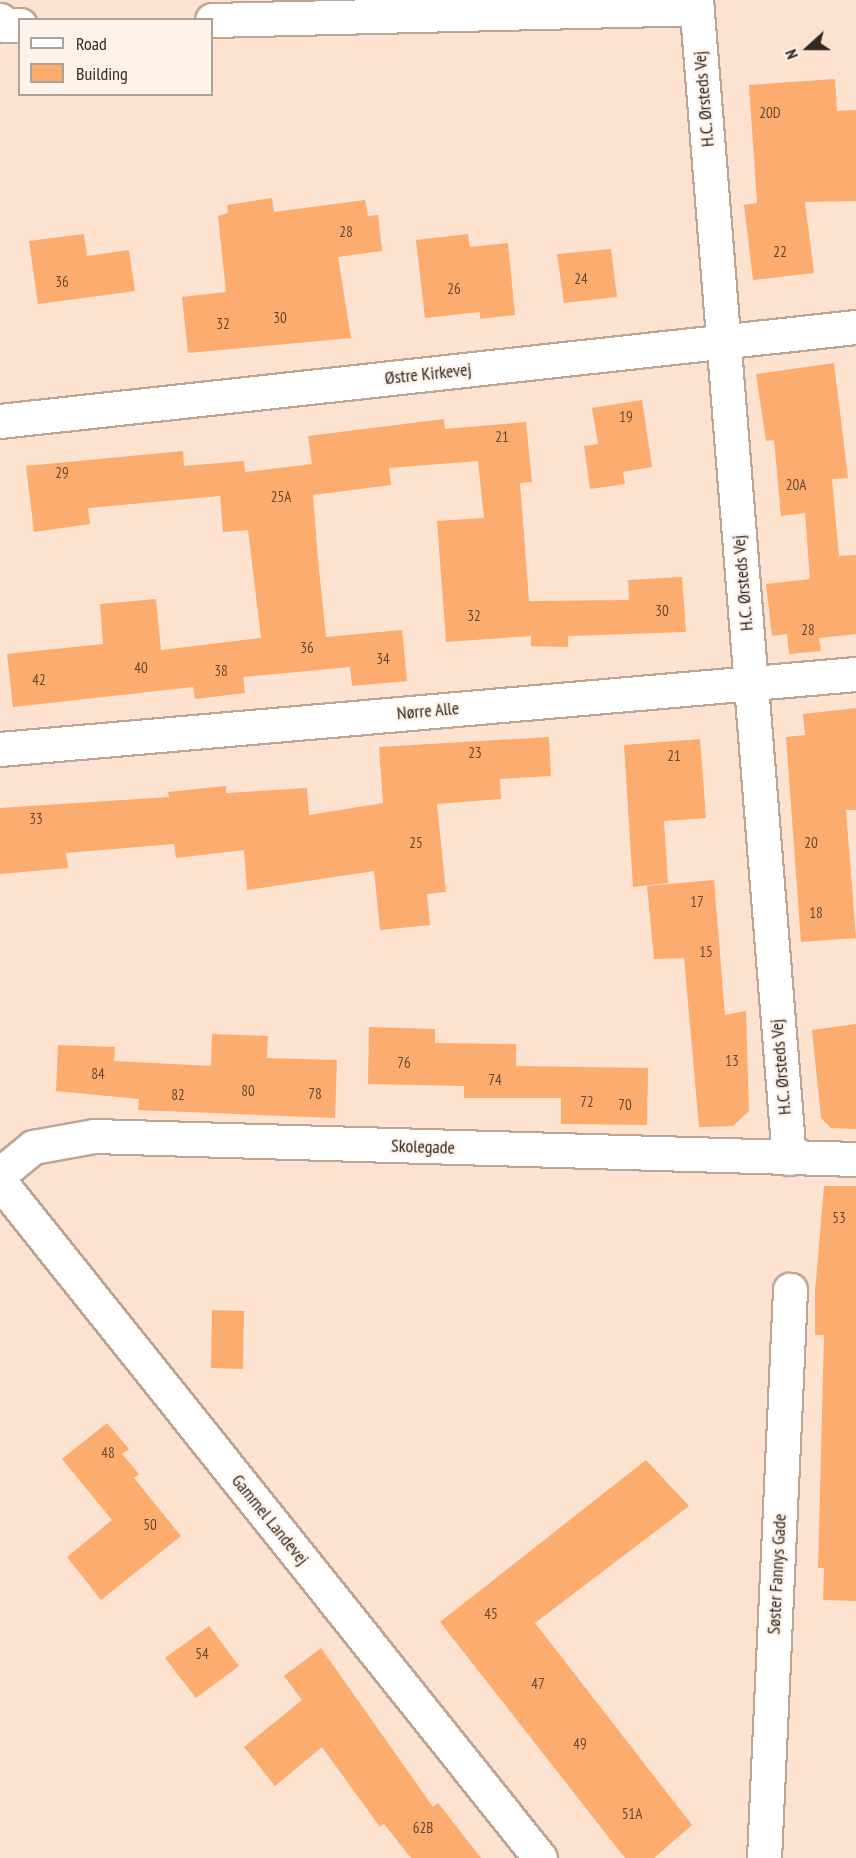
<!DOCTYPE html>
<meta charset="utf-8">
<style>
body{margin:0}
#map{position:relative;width:856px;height:1858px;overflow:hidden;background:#fde2d0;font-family:"PT Sans Narrow",sans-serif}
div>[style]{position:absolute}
.building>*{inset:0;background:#fcac6f}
.roads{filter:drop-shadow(2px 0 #bea593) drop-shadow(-2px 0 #bea593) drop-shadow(0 2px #bea593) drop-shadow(0 -2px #bea593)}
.minor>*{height:33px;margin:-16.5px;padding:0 16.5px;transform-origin:16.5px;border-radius:16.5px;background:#fff}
span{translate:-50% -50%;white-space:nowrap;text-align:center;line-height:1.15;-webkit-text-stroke:5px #fef3eb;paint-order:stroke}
.number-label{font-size:15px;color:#644934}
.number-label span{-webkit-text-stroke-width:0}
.street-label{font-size:18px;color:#322821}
.legend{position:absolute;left:18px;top:18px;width:195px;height:78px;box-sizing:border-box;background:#fef3eb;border:2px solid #aca29a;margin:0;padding:8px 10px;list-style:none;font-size:18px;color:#322821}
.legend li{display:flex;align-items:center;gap:12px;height:30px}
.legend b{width:30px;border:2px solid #aca29a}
.north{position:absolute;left:778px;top:18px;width:60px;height:60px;-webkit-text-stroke:4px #fef3eb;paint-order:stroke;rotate:249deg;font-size:16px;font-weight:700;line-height:24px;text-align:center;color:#322821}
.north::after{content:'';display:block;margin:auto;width:21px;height:27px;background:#322821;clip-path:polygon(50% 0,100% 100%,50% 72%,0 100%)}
</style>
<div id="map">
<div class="building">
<i style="clip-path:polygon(835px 79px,837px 111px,856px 110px,856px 201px,805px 202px,814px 273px,753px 280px,744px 205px,757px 203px,749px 85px)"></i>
<i style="clip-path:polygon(272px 198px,274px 212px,365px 200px,368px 216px,378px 215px,382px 251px,338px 257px,351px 338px,188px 353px,182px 297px,226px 292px,218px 216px,228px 213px,227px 205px)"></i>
<i style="clip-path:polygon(84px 234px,87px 256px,129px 250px,135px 291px,38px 304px,29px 241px)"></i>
<i style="clip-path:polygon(468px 234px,470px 247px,508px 243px,515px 315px,480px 319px,480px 312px,425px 318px,416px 240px)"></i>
<i style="clip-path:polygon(611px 249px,617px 297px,564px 303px,557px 254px)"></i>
<i style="clip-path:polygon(834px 363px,848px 478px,832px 479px,839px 556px,856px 555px,856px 634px,819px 638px,821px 651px,789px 654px,787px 634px,772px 636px,766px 584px,810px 579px,805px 513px,781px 516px,774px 440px,766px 441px,756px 374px)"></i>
<i style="clip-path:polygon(642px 400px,652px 467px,623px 472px,625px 484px,590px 489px,584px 446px,598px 444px,592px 408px)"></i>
<i style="clip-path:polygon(444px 419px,445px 429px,526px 422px,532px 482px,520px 483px,529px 601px,629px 600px,628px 580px,682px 577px,686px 632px,568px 636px,568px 647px,531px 646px,531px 636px,446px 642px,437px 521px,484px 518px,478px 461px,389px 468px,391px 485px,313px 495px,318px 560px,326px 637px,402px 630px,407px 681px,352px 686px,350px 667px,243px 677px,245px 693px,195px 699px,193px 687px,13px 707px,7px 654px,103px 644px,100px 604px,156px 599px,161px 650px,261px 638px,248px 530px,223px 532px,220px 496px,88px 508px,90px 524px,34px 532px,26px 466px,183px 451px,184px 466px,244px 461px,245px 472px,312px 464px,308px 436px)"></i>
<i style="clip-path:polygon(856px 708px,856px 810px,846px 810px,856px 938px,801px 942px,786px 737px,805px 735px,803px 714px)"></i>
<i style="clip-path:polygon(549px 737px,551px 776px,500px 779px,501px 799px,437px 804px,446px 892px,427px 894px,430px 925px,380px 930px,374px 871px,247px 890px,244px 850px,176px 858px,174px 844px,66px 853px,68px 868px,0 874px,0 808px,169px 797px,168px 792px,226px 786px,226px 793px,307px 788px,309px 815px,383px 803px,379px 747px)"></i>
<i style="clip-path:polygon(700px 739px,706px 818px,664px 821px,668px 883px,633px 887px,624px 745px)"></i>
<i style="clip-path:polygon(714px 880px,725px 1015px,746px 1011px,749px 1111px,733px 1126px,699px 1127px,684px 958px,654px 959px,647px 886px)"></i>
<i style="clip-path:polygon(856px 1024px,856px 1129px,831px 1128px,821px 1118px,812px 1030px)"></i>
<i style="clip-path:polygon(369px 1027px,435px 1029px,435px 1043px,516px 1044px,516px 1066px,648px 1068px,647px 1125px,561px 1124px,561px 1098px,464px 1098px,464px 1086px,368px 1084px)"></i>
<i style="clip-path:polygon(212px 1034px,268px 1036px,267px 1058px,337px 1060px,335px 1118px,138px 1110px,139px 1099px,56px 1091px,58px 1045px,115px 1047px,114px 1061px,211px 1066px)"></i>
<i style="clip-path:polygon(824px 1186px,856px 1186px,856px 1601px,823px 1600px,824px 1568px,818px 1568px,824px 1335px,815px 1335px,815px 1292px)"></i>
<i style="clip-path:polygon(212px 1310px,244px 1311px,243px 1369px,211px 1368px)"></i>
<i style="clip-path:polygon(107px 1423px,129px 1449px,122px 1454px,139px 1474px,134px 1478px,181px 1536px,101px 1600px,67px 1557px,112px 1520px,62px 1459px)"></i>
<i style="clip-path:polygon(646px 1460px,689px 1506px,535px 1623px,692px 1825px,654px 1858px,625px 1858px,440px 1622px)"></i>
<i style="clip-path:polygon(209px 1626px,239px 1666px,196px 1698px,165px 1658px)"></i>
<i style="clip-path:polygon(321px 1648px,433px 1807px,438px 1803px,481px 1858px,411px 1858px,384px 1824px,380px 1827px,322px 1747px,275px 1786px,244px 1747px,302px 1700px,284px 1676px)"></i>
</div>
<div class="roads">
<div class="minor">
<i style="left:696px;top:0;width:1162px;rotate:85.41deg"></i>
<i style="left:0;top:20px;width:6px;rotate:51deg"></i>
<i style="left:4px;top:25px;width:16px"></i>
<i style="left:212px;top:20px;width:485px;rotate:-1.4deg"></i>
<i style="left:0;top:421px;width:861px;rotate:-6.27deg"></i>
<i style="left:0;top:749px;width:859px;rotate:-5.01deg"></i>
<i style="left:0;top:1174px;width:43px;rotate:-39.3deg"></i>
<i style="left:33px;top:1147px;width:62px;rotate:-10.2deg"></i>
<i style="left:94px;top:1136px;width:762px;rotate:1.73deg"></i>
<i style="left:0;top:1182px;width:865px;rotate:51.38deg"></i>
<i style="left:764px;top:1858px;width:569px;rotate:-87.38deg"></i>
</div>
</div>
<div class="number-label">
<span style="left:770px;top:113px">20D</span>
<span style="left:346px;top:232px">28</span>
<span style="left:780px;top:252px">22</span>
<span style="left:581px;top:279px">24</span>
<span style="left:62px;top:282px">36</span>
<span style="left:454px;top:289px">26</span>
<span style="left:280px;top:318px">30</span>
<span style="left:223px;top:324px">32</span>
<span style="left:626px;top:417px">19</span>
<span style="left:502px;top:437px">21</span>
<span style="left:62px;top:473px">29</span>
<span style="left:796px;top:485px">20A</span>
<span style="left:281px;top:497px">25A</span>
<span style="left:662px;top:611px">30</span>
<span style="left:474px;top:616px">32</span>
<span style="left:808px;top:630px">28</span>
<span style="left:307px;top:648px">36</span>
<span style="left:383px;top:659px">34</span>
<span style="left:141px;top:668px">40</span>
<span style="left:221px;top:671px">38</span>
<span style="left:39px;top:680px">42</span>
<span style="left:475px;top:753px">23</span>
<span style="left:674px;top:756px">21</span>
<span style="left:36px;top:819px">33</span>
<span style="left:416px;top:843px">25</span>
<span style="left:811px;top:843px">20</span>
<span style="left:697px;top:902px">17</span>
<span style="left:816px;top:913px">18</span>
<span style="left:706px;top:952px">15</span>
<span style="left:732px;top:1061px">13</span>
<span style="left:404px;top:1063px">76</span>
<span style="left:98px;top:1074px">84</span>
<span style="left:495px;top:1080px">74</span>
<span style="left:248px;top:1091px">80</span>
<span style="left:315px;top:1094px">78</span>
<span style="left:178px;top:1095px">82</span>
<span style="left:587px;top:1102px">72</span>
<span style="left:625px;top:1105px">70</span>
<span style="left:839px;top:1218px">53</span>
<span style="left:108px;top:1453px">48</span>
<span style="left:150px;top:1525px">50</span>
<span style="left:491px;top:1614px">45</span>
<span style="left:202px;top:1654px">54</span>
<span style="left:538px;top:1684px">47</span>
<span style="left:580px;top:1744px">49</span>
<span style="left:632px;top:1814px">51A</span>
<span style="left:423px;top:1828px">62B</span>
</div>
<div class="street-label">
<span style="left:704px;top:99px;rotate:-95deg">H.C. Ørsteds Vej</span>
<span style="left:428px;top:374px;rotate:-6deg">Østre Kirkevej</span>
<span style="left:743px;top:583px;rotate:-95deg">H.C. Ørsteds Vej</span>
<span style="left:428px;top:711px;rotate:-5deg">Nørre Alle</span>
<span style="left:781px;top:1067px;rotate:-95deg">H.C. Ørsteds Vej</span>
<span style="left:423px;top:1147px;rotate:2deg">Skolegade</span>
<span style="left:270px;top:1520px;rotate:51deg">Gammel Landevej</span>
<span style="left:777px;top:1574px;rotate:-87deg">Søster Fannys Gade</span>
</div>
<ul class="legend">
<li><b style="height:8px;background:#fff"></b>Road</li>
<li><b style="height:16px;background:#fcac6f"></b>Building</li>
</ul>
<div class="north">N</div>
</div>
